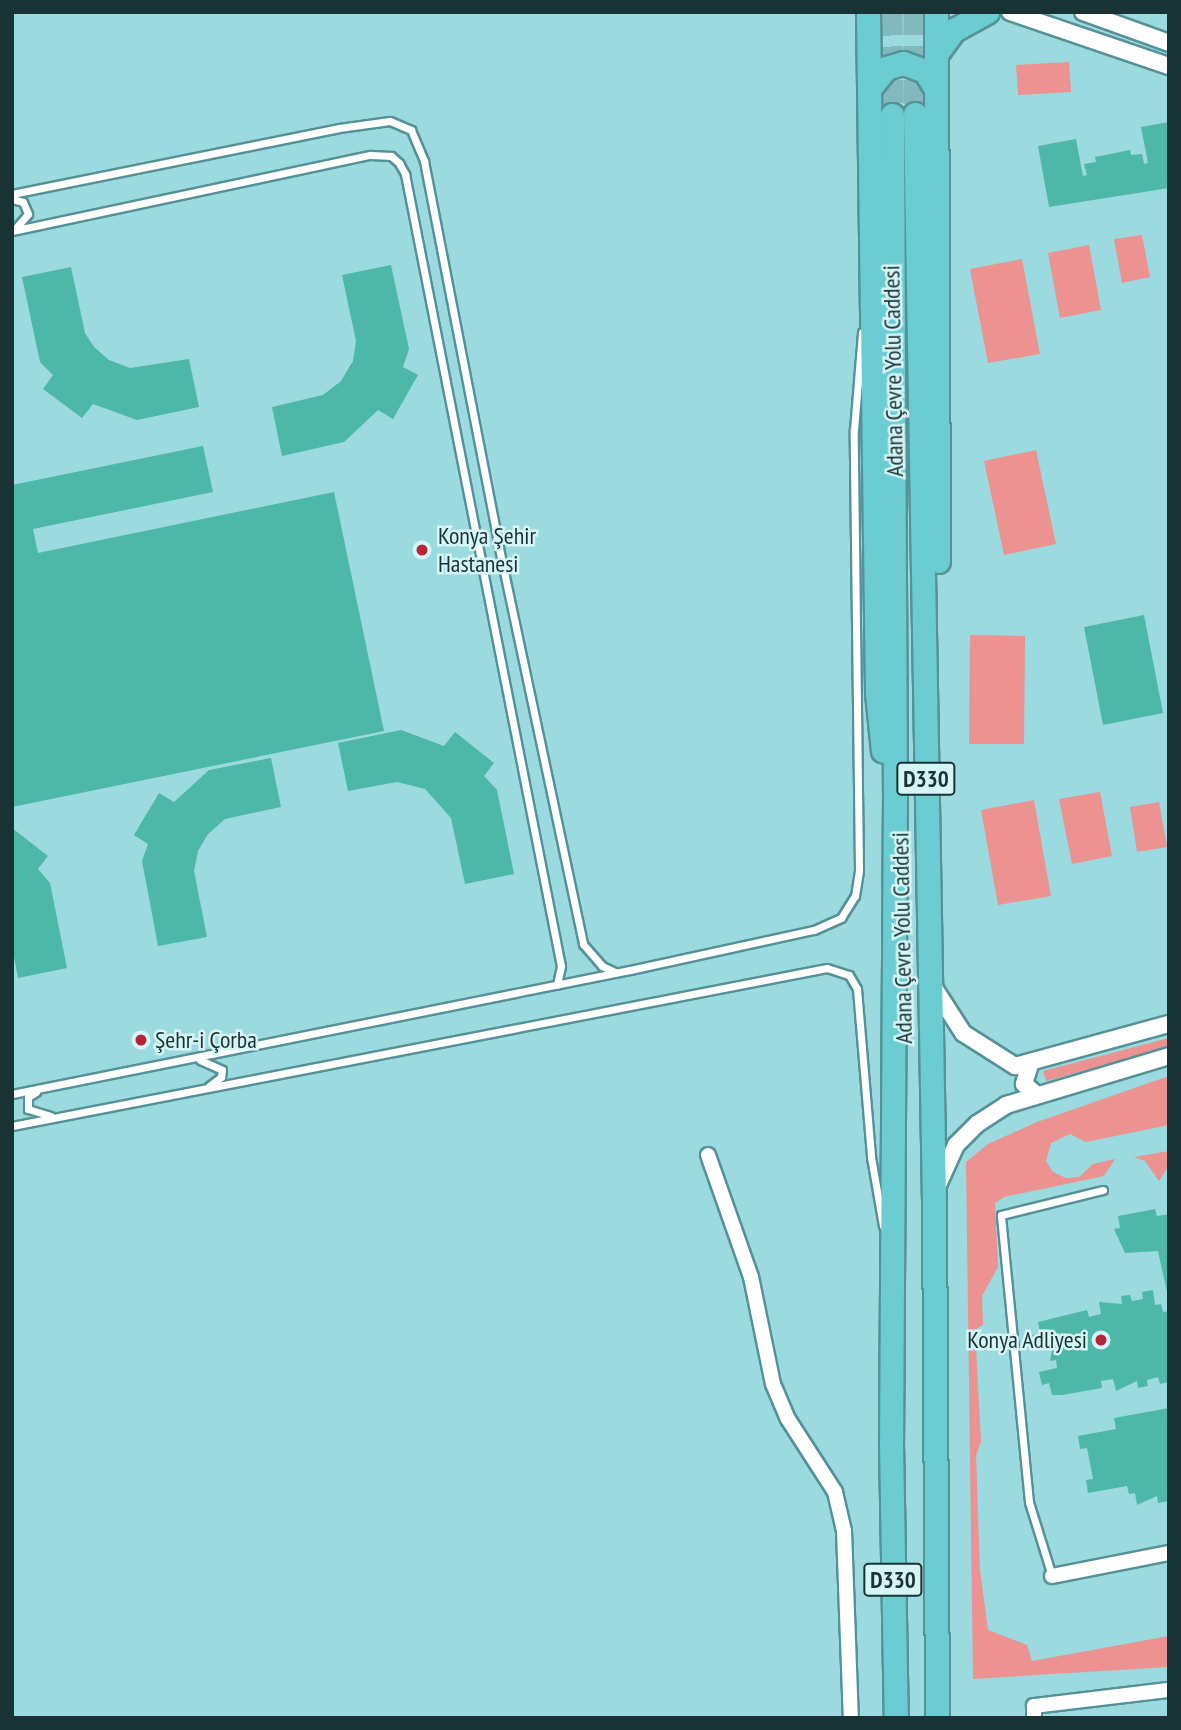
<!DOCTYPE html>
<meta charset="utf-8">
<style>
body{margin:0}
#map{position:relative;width:1181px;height:1730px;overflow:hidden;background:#9bdade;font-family:"PT Sans Narrow",sans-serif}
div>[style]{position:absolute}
.green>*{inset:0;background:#ec9290}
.building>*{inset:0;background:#4db8a8}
.trunk-tunnel>*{height:23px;margin-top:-11.5px;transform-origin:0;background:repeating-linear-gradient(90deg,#81b9bc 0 23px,transparent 0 34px)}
.roads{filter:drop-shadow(2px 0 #559297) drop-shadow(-2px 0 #559297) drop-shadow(0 2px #559297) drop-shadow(0 -2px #559297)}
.service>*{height:7px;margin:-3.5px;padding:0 3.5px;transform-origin:3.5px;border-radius:3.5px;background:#fff}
.minor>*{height:14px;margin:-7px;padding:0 7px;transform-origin:7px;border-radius:7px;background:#fff}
.tertiary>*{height:16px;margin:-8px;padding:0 8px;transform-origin:8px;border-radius:8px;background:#fff}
.trunk>*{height:23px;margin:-11.5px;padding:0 11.5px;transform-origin:11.5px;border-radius:11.5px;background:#6bccd2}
.dots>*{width:19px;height:19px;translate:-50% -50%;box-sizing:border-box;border:4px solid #d6f5f7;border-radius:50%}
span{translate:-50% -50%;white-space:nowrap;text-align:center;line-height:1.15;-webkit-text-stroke:5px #d6f5f7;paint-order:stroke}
.shield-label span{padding:2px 5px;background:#d6f5f7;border:2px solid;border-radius:5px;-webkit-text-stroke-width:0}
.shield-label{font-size:23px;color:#193335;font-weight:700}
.street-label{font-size:24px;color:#193335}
.poi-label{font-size:24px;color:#193335}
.left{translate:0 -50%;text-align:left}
.right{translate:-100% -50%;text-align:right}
.frame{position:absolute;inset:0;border:14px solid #193335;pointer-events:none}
</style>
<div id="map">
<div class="green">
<i style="clip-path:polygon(1069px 62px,1071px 92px,1018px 95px,1016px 65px)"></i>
<i style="clip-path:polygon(1142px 235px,1150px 277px,1122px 283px,1114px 239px)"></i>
<i style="clip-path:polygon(1089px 245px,1101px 310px,1060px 318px,1048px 253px)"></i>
<i style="clip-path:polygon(1022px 259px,1040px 354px,988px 363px,970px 269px)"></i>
<i style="clip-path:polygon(1036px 450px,1056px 544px,1004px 555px,984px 461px)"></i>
<i style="clip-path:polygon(970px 635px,1025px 636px,1024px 744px,969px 744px)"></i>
<i style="clip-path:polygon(1100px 792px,1112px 856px,1072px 864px,1059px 799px)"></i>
<i style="clip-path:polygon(1034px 800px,1051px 896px,998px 905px,981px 810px)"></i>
<i style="clip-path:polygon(1159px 802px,1167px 847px,1137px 852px,1130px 807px)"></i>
<i style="clip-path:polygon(1169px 1038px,1169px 1048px,1046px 1081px,1043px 1071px)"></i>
<i style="clip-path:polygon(1169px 1076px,1169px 1125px,1086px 1142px,1070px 1134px,1051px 1143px,1046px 1161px,1053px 1172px,1066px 1178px,1079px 1177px,1093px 1164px,1115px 1159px,1104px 1176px,1004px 1197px,995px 1203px,998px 1267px,982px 1296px,983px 1325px,975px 1330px,981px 1441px,976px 1456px,980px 1570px,988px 1630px,1027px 1645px,1032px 1661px,1169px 1636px,1169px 1667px,973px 1679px,966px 1162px,988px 1144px,1037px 1122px)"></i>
<i style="clip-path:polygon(1169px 1151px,1169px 1165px,1159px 1181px,1145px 1161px,1134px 1157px)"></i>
</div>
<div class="building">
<i style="clip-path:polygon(1169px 122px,1169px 188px,1049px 207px,1038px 146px,1076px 139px,1083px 176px,1087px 175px,1084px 164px,1096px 162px,1095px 157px,1130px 150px,1131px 155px,1142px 154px,1144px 164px,1148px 163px,1141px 127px)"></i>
<i style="clip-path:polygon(391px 265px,409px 349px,403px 367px,418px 375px,393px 419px,378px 410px,344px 442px,282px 456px,272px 407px,323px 395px,341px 381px,353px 361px,356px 341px,342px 275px)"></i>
<i style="clip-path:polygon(71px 267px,85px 333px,94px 347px,109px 360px,130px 368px,189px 359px,199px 407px,137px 420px,93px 404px,82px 418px,43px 389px,53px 375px,40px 362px,22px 277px)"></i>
<i style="clip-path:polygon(203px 446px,213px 492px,33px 529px,38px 553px,334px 492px,384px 731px,12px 807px,12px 485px)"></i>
<i style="clip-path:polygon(1144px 615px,1163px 713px,1103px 725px,1084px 627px)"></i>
<i style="clip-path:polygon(401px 730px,444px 746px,455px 732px,494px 763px,484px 776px,497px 790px,514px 874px,465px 884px,451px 818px,425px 789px,397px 782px,348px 791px,338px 743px)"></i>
<i style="clip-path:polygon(271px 758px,281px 807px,225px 819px,208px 834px,198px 851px,194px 871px,207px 937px,158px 946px,142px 861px,148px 844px,134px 835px,159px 793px,174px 802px,209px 770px)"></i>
<i style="clip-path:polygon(12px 828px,48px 856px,38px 869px,50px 883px,67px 968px,18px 978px,12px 946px)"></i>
<i style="clip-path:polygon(1155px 1209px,1157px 1216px,1169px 1214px,1169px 1301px,1158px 1251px,1125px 1253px,1114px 1229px,1120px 1228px,1118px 1216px)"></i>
<i style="clip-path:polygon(1153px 1290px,1155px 1305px,1161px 1304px,1163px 1312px,1169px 1311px,1169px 1382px,1160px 1384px,1158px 1377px,1147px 1380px,1148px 1386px,1138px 1388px,1137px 1381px,1116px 1391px,1113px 1379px,1101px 1381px,1102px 1388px,1062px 1395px,1052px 1395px,1049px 1383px,1042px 1385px,1039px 1372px,1057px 1368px,1056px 1360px,1050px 1361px,1053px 1345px,1035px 1348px,1032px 1335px,1040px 1333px,1038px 1322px,1087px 1310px,1089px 1317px,1101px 1314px,1099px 1302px,1122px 1304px,1121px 1296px,1130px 1295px,1132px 1301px,1143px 1299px,1142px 1292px)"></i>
<i style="clip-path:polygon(1169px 1408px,1169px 1501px,1158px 1503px,1157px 1496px,1137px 1505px,1135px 1493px,1129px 1494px,1127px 1486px,1088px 1493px,1086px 1480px,1093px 1479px,1087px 1448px,1080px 1449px,1078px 1436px,1116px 1429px,1114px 1418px)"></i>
</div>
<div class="trunk-tunnel">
<i style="left:891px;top:12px;width:103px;rotate:89.4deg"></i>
<i style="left:915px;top:12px;width:102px;rotate:90deg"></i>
</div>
<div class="roads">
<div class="service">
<i style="left:12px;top:194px;width:334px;rotate:-11.4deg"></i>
<i style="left:339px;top:128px;width:51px;rotate:-7.8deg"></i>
<i style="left:390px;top:121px;width:23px;rotate:23deg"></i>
<i style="left:411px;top:130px;width:34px;rotate:67deg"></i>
<i style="left:424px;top:161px;width:394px;rotate:79deg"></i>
<i style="left:499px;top:548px;width:405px;rotate:78deg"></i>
<i style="left:583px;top:944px;width:29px;rotate:49deg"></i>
<i style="left:602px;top:966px;width:14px;rotate:25deg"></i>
<i style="left:12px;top:199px;width:11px;rotate:15deg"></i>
<i style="left:23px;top:202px;width:13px;rotate:67deg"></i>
<i style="left:28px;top:214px;width:18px;rotate:131deg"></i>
<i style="left:12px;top:231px;width:367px;rotate:-12deg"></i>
<i style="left:371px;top:155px;width:20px;rotate:3deg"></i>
<i style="left:391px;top:156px;width:11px;rotate:41deg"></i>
<i style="left:399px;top:163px;width:13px;rotate:61deg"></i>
<i style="left:405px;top:174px;width:807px;rotate:78.86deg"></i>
<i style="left:561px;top:966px;width:19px;rotate:102deg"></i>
<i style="left:200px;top:1060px;width:24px;rotate:24deg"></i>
<i style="left:222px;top:1070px;width:7px;rotate:98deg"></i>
<i style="left:221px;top:1077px;width:15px;rotate:143deg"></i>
<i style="left:36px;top:1092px;width:9px;rotate:148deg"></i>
<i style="left:28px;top:1097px;width:12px;rotate:90deg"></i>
<i style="left:28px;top:1109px;width:24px;rotate:17deg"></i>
<i style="left:12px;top:1094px;width:630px;rotate:-11.35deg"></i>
<i style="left:630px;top:970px;width:188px;rotate:-12.3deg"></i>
<i style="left:814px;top:930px;width:30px;rotate:-24deg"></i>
<i style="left:841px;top:918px;width:26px;rotate:-58deg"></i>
<i style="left:855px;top:896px;width:26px;rotate:-81deg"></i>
<i style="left:859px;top:870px;width:440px;rotate:-90.7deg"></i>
<i style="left:854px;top:430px;width:98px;rotate:-85.3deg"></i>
<i style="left:12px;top:1126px;width:830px;rotate:-10.97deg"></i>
<i style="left:827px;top:968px;width:23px;rotate:18deg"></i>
<i style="left:849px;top:975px;width:16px;rotate:60deg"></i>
<i style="left:857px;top:989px;width:169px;rotate:85.2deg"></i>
<i style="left:871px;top:1157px;width:70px;rotate:80.1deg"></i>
<i style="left:1052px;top:1576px;width:77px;rotate:-107.3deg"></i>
<i style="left:1029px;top:1502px;width:288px;rotate:-95.6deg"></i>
<i style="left:1001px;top:1215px;width:105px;rotate:-13.8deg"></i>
</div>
<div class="minor">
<i style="left:708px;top:1155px;width:129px;rotate:70.6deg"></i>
<i style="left:751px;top:1277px;width:109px;rotate:78.4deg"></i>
<i style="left:773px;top:1384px;width:38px;rotate:67deg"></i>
<i style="left:788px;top:1419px;width:87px;rotate:57.2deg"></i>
<i style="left:835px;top:1492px;width:40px;rotate:77deg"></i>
<i style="left:844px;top:1531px;width:187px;rotate:87.9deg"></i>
<i style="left:1052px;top:1576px;width:119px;rotate:-11.1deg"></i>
<i style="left:1034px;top:1718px;width:12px;rotate:-90deg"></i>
<i style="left:1034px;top:1706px;width:136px;rotate:-6.8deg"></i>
</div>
<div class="tertiary">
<i style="left:1010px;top:12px;width:168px;rotate:18.8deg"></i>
<i style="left:1083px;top:12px;width:91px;rotate:19.8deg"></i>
<i style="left:933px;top:986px;width:56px;rotate:57.4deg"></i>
<i style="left:963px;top:1033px;width:62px;rotate:32.4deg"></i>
<i style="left:1015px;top:1066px;width:160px;rotate:-15.3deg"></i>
<i style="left:1030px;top:1065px;width:20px;rotate:108deg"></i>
<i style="left:1024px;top:1084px;width:16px;rotate:40deg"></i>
<i style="left:938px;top:1185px;width:44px;rotate:-65.8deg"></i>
<i style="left:956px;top:1145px;width:30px;rotate:-45deg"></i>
<i style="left:977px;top:1124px;width:35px;rotate:-33deg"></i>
<i style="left:1006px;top:1105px;width:170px;rotate:-16.7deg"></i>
</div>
<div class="trunk">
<i style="left:868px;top:12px;width:681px;rotate:89.24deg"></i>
<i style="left:877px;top:693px;width:58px;rotate:84.1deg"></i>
<i style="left:936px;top:12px;width:549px;rotate:89.79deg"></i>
<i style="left:937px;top:53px;width:29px;rotate:-54deg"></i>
<i style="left:954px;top:30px;width:38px;rotate:-29deg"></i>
<i style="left:869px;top:89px;width:27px;rotate:-51deg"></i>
<i style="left:886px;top:68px;width:18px;rotate:-16deg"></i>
<i style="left:903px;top:63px;width:23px;rotate:20deg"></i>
<i style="left:925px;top:71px;width:21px;rotate:59deg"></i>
<i style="left:915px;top:114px;width:1084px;rotate:89deg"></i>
<i style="left:934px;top:1198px;width:520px;rotate:89.67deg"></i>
<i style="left:892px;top:115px;width:680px;rotate:89.75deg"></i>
<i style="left:895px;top:795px;width:648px;rotate:90.35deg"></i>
<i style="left:891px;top:1443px;width:275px;rotate:89deg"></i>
</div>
</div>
<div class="dots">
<i style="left:422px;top:550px;background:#b72635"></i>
<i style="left:141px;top:1040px;background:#b72635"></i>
<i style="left:1101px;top:1340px;background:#b72635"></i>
</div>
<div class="shield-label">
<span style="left:926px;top:779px">D330</span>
<span style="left:893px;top:1580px">D330</span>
</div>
<div class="street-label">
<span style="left:893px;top:371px;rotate:-91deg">Adana Çevre Yolu Caddesi</span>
<span style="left:902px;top:938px;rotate:-91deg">Adana Çevre Yolu Caddesi</span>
</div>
<div class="poi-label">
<span class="left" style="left:438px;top:550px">Konya Şehir<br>Hastanesi</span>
<span class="left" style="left:155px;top:1040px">Şehr-i Çorba</span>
<span class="right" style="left:1087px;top:1340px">Konya Adliyesi</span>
</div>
<div class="frame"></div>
</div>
